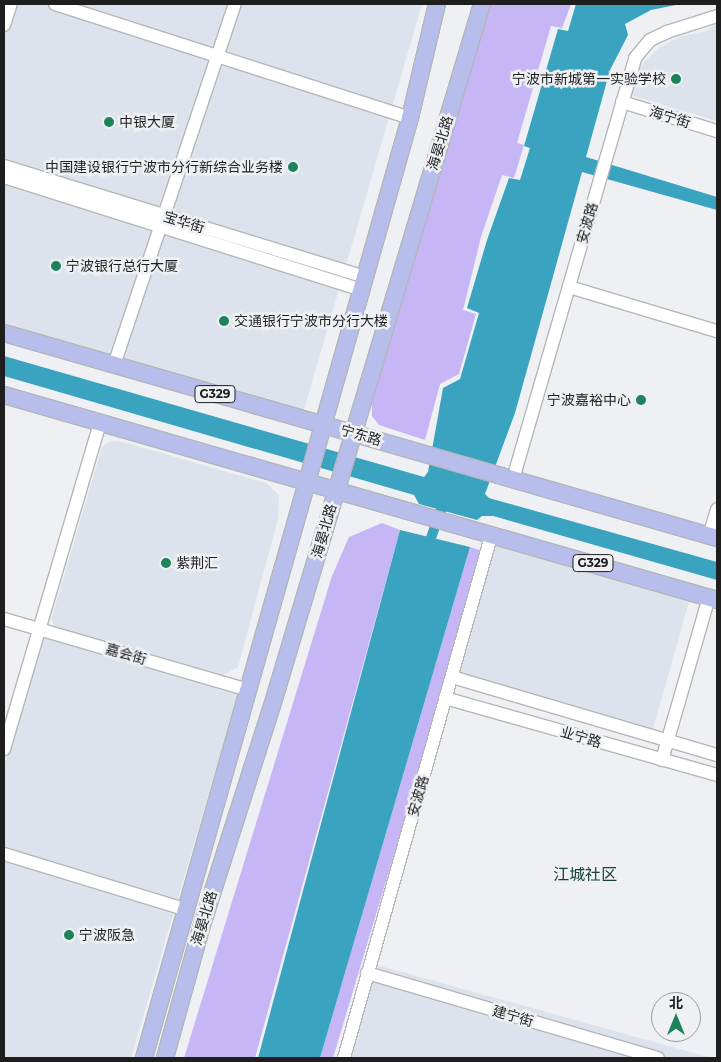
<!DOCTYPE html>
<meta charset="utf-8">
<style>
body{margin:0}
#map{position:relative;width:721px;height:1062px;overflow:hidden;background:#eef0f3;font-family:Montserrat,"Noto Sans SC",sans-serif}
div>[style]{position:absolute}
.built>*{inset:0;background:#dde3ed}
.green>*{inset:0;background:#c6b6f6}
.water>*{inset:0;background:#3aa3c0}
.canal>*{height:10px;margin:-5px;padding:0 5px;transform-origin:5px;border-radius:5px;background:#3aa3c0}
.roads{filter:drop-shadow(1px 0 #b4b6b8) drop-shadow(-1px 0 #b4b6b8) drop-shadow(0 1px #b4b6b8) drop-shadow(0 -1px #b4b6b8)}
.minor>*{height:12px;margin:-6px;padding:0 6px;transform-origin:6px;border-radius:6px;background:#fff}
.major>*{height:16px;margin:-8px;padding:0 8px;transform-origin:8px;border-radius:8px;background:#b7beec}
.dots>*{width:14px;height:14px;translate:-50% -50%;box-sizing:border-box;border:2px solid #eef0f3;border-radius:50%}
span{translate:-50% -50%;white-space:nowrap;text-align:center;line-height:1.15;-webkit-text-stroke:5px #eef0f3;paint-order:stroke}
.shield-label span{padding:1px 4px;background:#eef0f3;border:1px solid;border-radius:4px;-webkit-text-stroke-width:0}
.shield-label{font-size:12px;color:#1e1e1f;font-weight:700}
.poi-label{font-size:14px;color:#1e1e1f}
.right{translate:-100% -50%;text-align:right}
.left{translate:0 -50%;text-align:left}
.street-label{font-size:14px;color:#1e1e1f}
.quarter-label{font-size:16px;color:#174330}
.frame{position:absolute;inset:0;border:5px solid #1e1e1f;pointer-events:none}
.north{position:absolute;left:651px;top:992px;width:50px;height:50px;box-sizing:border-box;background:#eef0f3;border:1px solid #9b9c9e;border-radius:50%;rotate:0deg;font-size:14px;font-weight:700;line-height:20px;text-align:center;color:#1e1e1f}
.north::after{content:'';display:block;margin:auto;width:18px;height:22px;background:#1e825b;clip-path:polygon(50% 0,100% 100%,50% 72%,0 100%)}
</style>
<div id="map">
<div class="built">
<i style="clip-path:polygon(13px 4px,422px 4px,303px 413px,4px 323px,4px 35px)"></i>
<i style="clip-path:polygon(717px 23px,717px 121px,630px 95px,642px 64px,657px 49px,679px 37px,705px 31px)"></i>
<i style="clip-path:polygon(110px 441px,123px 442px,266px 483px,279px 495px,278px 519px,238px 667px,220px 677px,58px 631px,51px 620px,102px 447px)"></i>
<i style="clip-path:polygon(495px 542px,690px 598px,652px 733px,459px 674px)"></i>
<i style="clip-path:polygon(43px 635px,238px 694px,131px 1058px,4px 1058px,4px 767px)"></i>
<i style="clip-path:polygon(377px 965px,712px 1058px,349px 1058px)"></i>
</div>
<div class="green">
<i style="clip-path:polygon(490px 4px,571px 4px,562px 28px,551px 26px,517px 143px,524px 145px,514px 178px,502px 175px,481px 237px,463px 310px,476px 314px,459px 374px,440px 384px,425px 440px,379px 425px,372px 416px,372px 403px)"></i>
<i style="clip-path:polygon(382px 523px,400px 530px,255px 1058px,184px 1058px,332px 576px,349px 537px)"></i>
<i style="clip-path:polygon(470px 547px,482px 551px,398px 841px,333px 1058px,320px 1058px)"></i>
</div>
<div class="water">
<i style="clip-path:polygon(576px 4px,681px 4px,651px 10px,625px 24px,628px 35px,610px 70px,586px 157px,717px 197px,717px 210px,582px 172px,515px 413px,485px 494px,489px 498px,717px 562px,717px 580px,493px 516px,482px 516px,477px 520px,419px 504px,414px 495px,4px 376px,4px 356px,424px 477px,428px 472px,443px 388px,460px 379px,479px 313px,467px 308px,487px 240px,509px 178px,520px 180px,530px 148px,524px 146px,558px 29px,568px 31px)"></i>
<i style="clip-path:polygon(400px 530px,470px 547px,320px 1058px,258px 1058px)"></i>
</div>
<div class="canal">
<i style="left:427px;top:549px;width:53px;rotate:-70.2deg"></i>
</div>
<div class="roads">
<div class="minor">
<i style="left:55px;top:4px;width:373px;rotate:17.8deg"></i>
<i style="left:4px;top:25px;width:22px;rotate:-72deg"></i>
<i style="left:622px;top:102px;width:99px;rotate:17deg"></i>
<i style="left:4px;top:166px;width:377px;rotate:17.1deg"></i>
<i style="left:4px;top:177px;width:373px;rotate:17.5deg"></i>
<i style="left:569px;top:287px;width:154px;rotate:16.6deg"></i>
<i style="left:114px;top:365px;width:381px;rotate:-71.5deg"></i>
<i style="left:513px;top:479px;width:438px;rotate:-73.8deg"></i>
<i style="left:635px;top:58px;width:23px;rotate:-50deg"></i>
<i style="left:650px;top:40px;width:19px;rotate:-25deg"></i>
<i style="left:667px;top:32px;width:52px;rotate:-17.7deg"></i>
<i style="left:709px;top:536px;width:28px;rotate:-73deg"></i>
<i style="left:4px;top:619px;width:254px;rotate:16.2deg"></i>
<i style="left:452px;top:677px;width:276px;rotate:16.4deg"></i>
<i style="left:445px;top:698px;width:283px;rotate:15.8deg"></i>
<i style="left:4px;top:749px;width:340px;rotate:-73.6deg"></i>
<i style="left:662px;top:760px;width:170px;rotate:-73.9deg"></i>
<i style="left:4px;top:854px;width:191px;rotate:17deg"></i>
<i style="left:367px;top:973px;width:303px;rotate:16.3deg"></i>
<i style="left:344px;top:1058px;width:545px;rotate:-74.26deg"></i>
</div>
<div class="major">
<i style="left:4px;top:333px;width:742px;rotate:16.04deg"></i>
<i style="left:4px;top:395px;width:742px;rotate:16.04deg"></i>
<i style="left:144px;top:1058px;width:977px;rotate:-74.2deg"></i>
<i style="left:410px;top:118px;width:117px;rotate:-76.7deg"></i>
<i style="left:165px;top:1058px;width:138px;rotate:-74.5deg"></i>
<i style="left:202px;top:925px;width:230px;rotate:-72.3deg"></i>
<i style="left:272px;top:706px;width:733px;rotate:-73.35deg"></i>
</div>
</div>
<div class="dots">
<i style="left:676px;top:79px;background:#1e825b"></i>
<i style="left:109px;top:122px;background:#1e825b"></i>
<i style="left:293px;top:167px;background:#1e825b"></i>
<i style="left:56px;top:266px;background:#1e825b"></i>
<i style="left:224px;top:321px;background:#1e825b"></i>
<i style="left:641px;top:400px;background:#1e825b"></i>
<i style="left:166px;top:563px;background:#1e825b"></i>
<i style="left:69px;top:935px;background:#1e825b"></i>
</div>
<div class="shield-label">
<span style="left:215px;top:394px">G329</span>
<span style="left:593px;top:563px">G329</span>
</div>
<div class="poi-label">
<span class="right" style="left:666px;top:79px">宁波市新城第一实验学校</span>
<span class="left" style="left:119px;top:122px">中银大厦</span>
<span class="right" style="left:283px;top:167px">中国建设银行宁波市分行新综合业务楼</span>
<span class="left" style="left:66px;top:266px">宁波银行总行大厦</span>
<span class="left" style="left:234px;top:321px">交通银行宁波市分行大楼</span>
<span class="right" style="left:631px;top:400px">宁波嘉裕中心</span>
<span class="left" style="left:176px;top:563px">紫荆汇</span>
<span class="left" style="left:79px;top:935px">宁波阪急</span>
</div>
<div class="street-label">
<span style="left:670px;top:117px;rotate:17deg">海宁街</span>
<span style="left:440px;top:143px;rotate:-73deg">海晏北路</span>
<span style="left:184px;top:222px;rotate:17deg">宝华街</span>
<span style="left:587px;top:223px;rotate:-74deg">安波路</span>
<span style="left:361px;top:435px;rotate:16deg">宁东路</span>
<span style="left:324px;top:531px;rotate:-74deg">海晏北路</span>
<span style="left:126px;top:654px;rotate:16deg">嘉会街</span>
<span style="left:581px;top:737px;rotate:16deg">业宁路</span>
<span style="left:418px;top:796px;rotate:-74deg">安波路</span>
<span style="left:204px;top:918px;rotate:-73deg">海晏北路</span>
<span style="left:513px;top:1016px;rotate:16deg">建宁街</span>
</div>
<div class="quarter-label">
<span style="left:585px;top:875px">江城社区</span>
</div>
<div class="frame"></div>
<div class="north">北</div>
</div>
